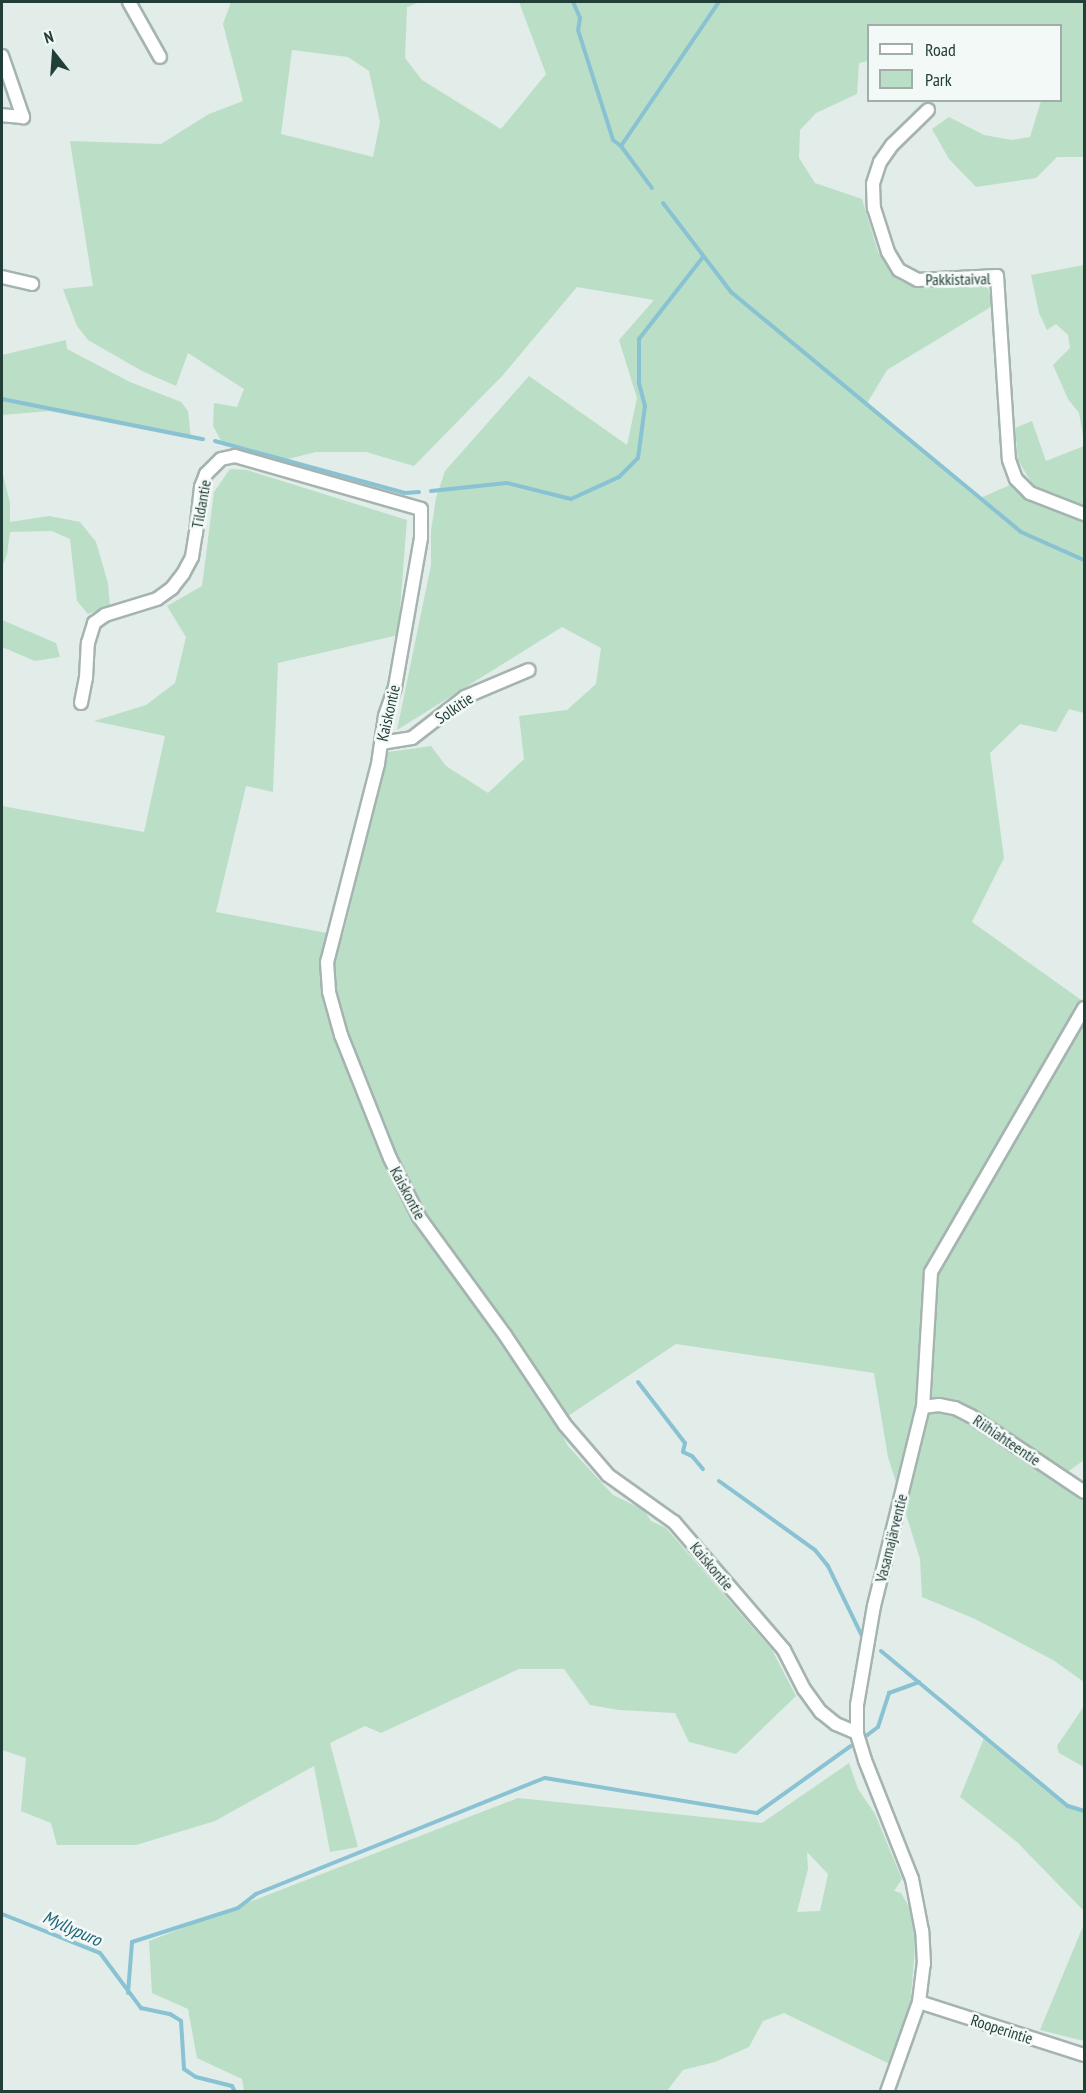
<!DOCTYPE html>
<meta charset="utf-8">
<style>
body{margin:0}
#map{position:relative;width:1086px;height:2093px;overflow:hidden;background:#e2ece9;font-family:"PT Sans Narrow",sans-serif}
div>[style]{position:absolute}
.green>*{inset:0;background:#bbdec7}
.stream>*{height:4px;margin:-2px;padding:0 2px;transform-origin:2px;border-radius:2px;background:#89c2d2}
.roads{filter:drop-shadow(2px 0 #a5b4b0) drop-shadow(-2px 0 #a5b4b0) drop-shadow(0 2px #a5b4b0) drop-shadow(0 -2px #a5b4b0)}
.street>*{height:12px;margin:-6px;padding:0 6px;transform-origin:6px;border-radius:6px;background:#fff}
span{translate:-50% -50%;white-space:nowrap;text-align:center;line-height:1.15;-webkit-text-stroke:5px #f3f9f6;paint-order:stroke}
.street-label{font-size:16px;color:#223e38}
.water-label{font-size:18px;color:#1b647b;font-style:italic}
.frame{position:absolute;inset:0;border:3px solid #223e38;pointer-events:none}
.legend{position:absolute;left:867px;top:24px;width:195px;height:78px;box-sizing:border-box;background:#f3f9f6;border:2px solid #9faeaa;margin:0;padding:8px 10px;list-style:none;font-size:18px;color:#223e38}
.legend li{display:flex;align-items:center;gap:12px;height:30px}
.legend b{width:30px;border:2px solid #9faeaa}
.north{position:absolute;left:24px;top:24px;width:60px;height:60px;-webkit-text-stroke:4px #f3f9f6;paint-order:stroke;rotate:343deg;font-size:16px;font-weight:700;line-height:24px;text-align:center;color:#223e38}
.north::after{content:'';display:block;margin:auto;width:21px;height:27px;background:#223e38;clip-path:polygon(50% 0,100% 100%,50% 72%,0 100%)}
</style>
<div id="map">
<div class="green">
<i style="clip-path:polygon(evenodd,231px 2px,420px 2px,407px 7px,405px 58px,422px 80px,501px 129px,546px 74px,519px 2px,1084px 2px,1084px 157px,1057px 157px,1036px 178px,976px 187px,949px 159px,932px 129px,949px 117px,984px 135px,1011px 140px,1030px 137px,1041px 101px,1060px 100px,1060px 26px,868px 26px,868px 61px,859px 63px,857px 94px,816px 113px,800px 130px,799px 158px,815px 183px,862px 199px,878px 252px,902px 282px,963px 287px,980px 283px,988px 288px,994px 305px,887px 370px,866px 405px,978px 499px,1010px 485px,1024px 497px,1084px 518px,1084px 713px,1069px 709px,1056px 732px,1020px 724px,990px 753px,1004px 858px,972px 922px,1084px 1002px,1084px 1460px,1055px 1481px,1084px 1501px,1084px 1682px,1053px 1660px,975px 1619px,922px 1597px,920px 1559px,888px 1457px,874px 1373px,676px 1344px,556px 1424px,568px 1446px,613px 1495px,644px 1510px,651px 1521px,666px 1528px,772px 1650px,796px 1696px,736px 1754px,689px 1742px,675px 1713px,619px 1710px,590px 1705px,564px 1669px,519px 1669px,381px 1733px,365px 1726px,330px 1743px,358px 1847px,330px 1852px,314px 1766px,215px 1821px,136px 1845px,57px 1845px,51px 1823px,21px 1811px,26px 1758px,2px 1750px,2px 806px,144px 832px,165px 736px,94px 721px,146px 705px,175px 683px,186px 637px,167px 606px,202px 586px,214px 492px,230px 469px,247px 470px,407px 520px,398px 635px,278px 663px,273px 792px,246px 786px,216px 912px,343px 936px,388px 752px,431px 746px,446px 766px,488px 793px,524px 759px,519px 716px,567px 710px,596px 684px,601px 648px,562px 627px,397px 730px,431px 565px,431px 531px,436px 498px,445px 471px,529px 376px,627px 445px,637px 398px,619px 340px,654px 300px,577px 287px,503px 375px,414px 466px,366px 452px,316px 452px,288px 459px,223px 444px,213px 426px,214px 403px,237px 407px,244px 389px,188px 353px,176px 386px,142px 371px,88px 340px,77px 326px,63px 289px,93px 286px,70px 141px,161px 144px,209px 114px,243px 101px,223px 24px,231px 2px,292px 50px,348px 57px,369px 71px,380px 122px,373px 157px,281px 134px,292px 50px)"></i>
<i style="clip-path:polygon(1084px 265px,1084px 441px,1079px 413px,1068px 399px,1053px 365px,1070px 348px,1068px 335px,1056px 324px,1047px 330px,1039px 313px,1031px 275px)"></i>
<i style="clip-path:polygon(66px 340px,67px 349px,130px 382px,181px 402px,188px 411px,191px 439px,49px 411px,2px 415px,2px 355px)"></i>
<i style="clip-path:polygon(1032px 421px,1046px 461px,1084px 446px,1084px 510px,1061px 502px,1034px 487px,1018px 460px,1015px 428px)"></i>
<i style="clip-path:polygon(2px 471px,10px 503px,10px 522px,49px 516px,80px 522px,96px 542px,108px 583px,110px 606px,88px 614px,77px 601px,70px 539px,52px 531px,10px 532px,7px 554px,2px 568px)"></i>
<i style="clip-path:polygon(2px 620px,56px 643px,60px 657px,35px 661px,2px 647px)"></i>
<i style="clip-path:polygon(1084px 1706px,1084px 1767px,1059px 1753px,1057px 1746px)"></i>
<i style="clip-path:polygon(985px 1736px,1068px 1806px,1084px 1811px,1084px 1911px,1017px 1842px,960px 1797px)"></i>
<i style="clip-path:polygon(evenodd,849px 1763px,858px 1789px,875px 1814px,902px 1879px,894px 1891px,901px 1893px,913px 1914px,916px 1935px,910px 2009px,892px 2065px,784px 2013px,763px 2021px,749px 2047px,715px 2062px,683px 2070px,666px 2092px,244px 2091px,242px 2079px,197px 2058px,188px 2009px,152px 1993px,149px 1941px,518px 1798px,762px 1823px,849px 1763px,807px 1852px,828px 1874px,820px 1911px,797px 1912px,808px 1869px,807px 1852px)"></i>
<i style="clip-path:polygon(1084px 1924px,1084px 2041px,1040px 2030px)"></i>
</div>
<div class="stream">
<i style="left:573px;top:2px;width:17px;rotate:66deg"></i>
<i style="left:580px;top:18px;width:12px;rotate:99deg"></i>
<i style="left:578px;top:30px;width:115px;rotate:72.3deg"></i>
<i style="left:613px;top:140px;width:10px;rotate:37deg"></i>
<i style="left:621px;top:146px;width:52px;rotate:53.6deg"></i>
<i style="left:621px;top:146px;width:174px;rotate:-55.8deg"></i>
<i style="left:663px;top:203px;width:112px;rotate:52.6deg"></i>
<i style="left:731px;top:292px;width:376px;rotate:39.6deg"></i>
<i style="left:1021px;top:532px;width:69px;rotate:24deg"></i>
<i style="left:2px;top:399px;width:205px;rotate:11.3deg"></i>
<i style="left:215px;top:441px;width:197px;rotate:15.3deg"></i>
<i style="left:405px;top:493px;width:14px;rotate:-4deg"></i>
<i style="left:431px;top:491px;width:76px;rotate:-6deg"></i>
<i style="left:507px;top:483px;width:66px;rotate:14deg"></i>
<i style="left:571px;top:499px;width:53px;rotate:-24.6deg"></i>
<i style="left:619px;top:477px;width:27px;rotate:-45deg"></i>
<i style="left:638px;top:458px;width:52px;rotate:-82.3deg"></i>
<i style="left:645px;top:406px;width:24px;rotate:-105deg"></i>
<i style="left:639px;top:383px;width:44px;rotate:-90deg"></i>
<i style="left:639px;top:339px;width:104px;rotate:-52deg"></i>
<i style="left:638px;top:1382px;width:77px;rotate:52.4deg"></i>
<i style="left:685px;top:1443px;width:9px;rotate:103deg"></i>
<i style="left:683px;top:1452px;width:10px;rotate:24deg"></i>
<i style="left:692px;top:1456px;width:17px;rotate:50deg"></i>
<i style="left:719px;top:1481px;width:118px;rotate:35.7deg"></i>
<i style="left:815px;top:1550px;width:21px;rotate:51deg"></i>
<i style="left:828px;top:1566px;width:76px;rotate:64.1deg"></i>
<i style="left:881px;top:1651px;width:243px;rotate:39.7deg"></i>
<i style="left:1068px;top:1806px;width:17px;rotate:17deg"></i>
<i style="left:866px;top:1736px;width:15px;rotate:-37deg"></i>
<i style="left:878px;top:1727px;width:36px;rotate:-72deg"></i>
<i style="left:889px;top:1693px;width:32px;rotate:-20deg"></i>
<i style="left:2px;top:1914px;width:105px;rotate:21.7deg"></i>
<i style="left:100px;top:1953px;width:69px;rotate:53.3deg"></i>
<i style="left:141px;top:2008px;width:30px;rotate:12deg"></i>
<i style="left:170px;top:2014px;width:13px;rotate:32deg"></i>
<i style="left:181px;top:2021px;width:48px;rotate:86.4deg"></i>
<i style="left:184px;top:2069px;width:14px;rotate:34deg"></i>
<i style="left:196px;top:2077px;width:37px;rotate:14deg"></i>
<i style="left:232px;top:2086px;width:7px;rotate:63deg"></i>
<i style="left:128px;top:1993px;width:51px;rotate:-85.5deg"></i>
<i style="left:132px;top:1942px;width:111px;rotate:-17.8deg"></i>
<i style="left:238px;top:1908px;width:23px;rotate:-38deg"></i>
<i style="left:256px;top:1894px;width:311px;rotate:-21.9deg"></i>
<i style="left:545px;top:1778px;width:215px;rotate:9.4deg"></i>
<i style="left:757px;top:1813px;width:115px;rotate:-35.5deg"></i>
</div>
<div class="roads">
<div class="street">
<i style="left:129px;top:2px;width:63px;rotate:60.6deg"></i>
<i style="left:2px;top:56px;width:65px;rotate:71deg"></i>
<i style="left:23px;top:117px;width:21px;rotate:-175deg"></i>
<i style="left:928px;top:110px;width:50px;rotate:135.8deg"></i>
<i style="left:892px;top:145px;width:21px;rotate:125deg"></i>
<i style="left:880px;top:162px;width:23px;rotate:108deg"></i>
<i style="left:873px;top:184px;width:24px;rotate:88deg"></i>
<i style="left:874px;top:208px;width:46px;rotate:72.3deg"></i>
<i style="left:888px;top:252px;width:21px;rotate:59deg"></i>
<i style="left:899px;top:270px;width:21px;rotate:28deg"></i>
<i style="left:918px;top:280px;width:79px;rotate:-2.9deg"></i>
<i style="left:997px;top:276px;width:184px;rotate:86.3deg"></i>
<i style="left:1009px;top:460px;width:20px;rotate:70deg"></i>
<i style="left:1016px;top:479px;width:20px;rotate:45deg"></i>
<i style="left:1030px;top:493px;width:58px;rotate:21.3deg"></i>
<i style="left:2px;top:277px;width:31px;rotate:13deg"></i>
<i style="left:81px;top:703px;width:25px;rotate:-79deg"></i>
<i style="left:86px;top:678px;width:35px;rotate:-87deg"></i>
<i style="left:88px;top:643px;width:21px;rotate:-73deg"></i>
<i style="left:94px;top:623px;width:14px;rotate:-36deg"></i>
<i style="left:105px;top:615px;width:54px;rotate:-17.1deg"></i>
<i style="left:157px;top:599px;width:19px;rotate:-36deg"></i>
<i style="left:172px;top:588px;width:18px;rotate:-52deg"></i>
<i style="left:183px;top:574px;width:19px;rotate:-62deg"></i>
<i style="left:192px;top:557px;width:24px;rotate:-81deg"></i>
<i style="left:196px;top:533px;width:46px;rotate:-83.8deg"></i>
<i style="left:201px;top:487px;width:14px;rotate:-69deg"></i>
<i style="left:206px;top:474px;width:21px;rotate:-45deg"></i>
<i style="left:221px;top:459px;width:14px;rotate:-12deg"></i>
<i style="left:235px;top:456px;width:193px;rotate:15.9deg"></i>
<i style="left:421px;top:509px;width:29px;rotate:90deg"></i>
<i style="left:421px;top:538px;width:151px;rotate:99.9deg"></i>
<i style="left:395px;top:687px;width:31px;rotate:109deg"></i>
<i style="left:385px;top:716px;width:49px;rotate:98.3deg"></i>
<i style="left:378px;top:764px;width:204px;rotate:104.4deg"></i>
<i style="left:327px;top:962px;width:30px;rotate:86deg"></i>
<i style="left:329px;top:992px;width:45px;rotate:74.4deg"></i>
<i style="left:341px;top:1035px;width:132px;rotate:68.3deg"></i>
<i style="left:390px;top:1158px;width:66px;rotate:63.8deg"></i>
<i style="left:419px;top:1217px;width:146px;rotate:53.9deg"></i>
<i style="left:505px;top:1335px;width:108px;rotate:56.3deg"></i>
<i style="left:565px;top:1425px;width:66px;rotate:49.3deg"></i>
<i style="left:608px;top:1475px;width:81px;rotate:35.5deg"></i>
<i style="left:674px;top:1522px;width:169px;rotate:49.3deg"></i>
<i style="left:784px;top:1650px;width:44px;rotate:62.9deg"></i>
<i style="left:804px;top:1689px;width:29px;rotate:54deg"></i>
<i style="left:821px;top:1712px;width:19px;rotate:39deg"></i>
<i style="left:836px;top:1724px;width:23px;rotate:23deg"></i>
<i style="left:381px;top:743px;width:31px;rotate:-9deg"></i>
<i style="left:412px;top:738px;width:67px;rotate:-37.7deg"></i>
<i style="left:465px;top:697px;width:69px;rotate:-22.9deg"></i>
<i style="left:923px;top:1407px;width:16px;rotate:-7deg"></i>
<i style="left:939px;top:1405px;width:16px;rotate:11deg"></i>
<i style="left:955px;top:1408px;width:18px;rotate:27deg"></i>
<i style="left:971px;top:1416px;width:136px;rotate:33.9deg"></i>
<i style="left:919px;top:2002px;width:173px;rotate:17.8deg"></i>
<i style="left:887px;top:2092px;width:96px;rotate:-70.4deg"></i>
<i style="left:919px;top:2002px;width:38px;rotate:-83deg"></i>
<i style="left:924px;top:1964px;width:33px;rotate:-93deg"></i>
<i style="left:922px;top:1931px;width:53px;rotate:-100.9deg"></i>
<i style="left:912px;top:1879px;width:128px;rotate:-111.6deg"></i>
<i style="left:865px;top:1760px;width:28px;rotate:-107deg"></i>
<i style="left:857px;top:1733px;width:28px;rotate:-90deg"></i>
<i style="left:857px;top:1705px;width:100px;rotate:-80.3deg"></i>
<i style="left:874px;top:1606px;width:205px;rotate:-76.2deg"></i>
<i style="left:923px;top:1407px;width:135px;rotate:-86.6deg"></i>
<i style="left:931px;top:1272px;width:305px;rotate:-59.9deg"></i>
</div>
</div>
<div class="street-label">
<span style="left:958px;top:279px;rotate:-1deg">Pakkistaival</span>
<span style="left:201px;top:504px;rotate:-80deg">Tildantie</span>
<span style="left:454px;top:708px;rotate:-34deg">Solkitie</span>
<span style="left:388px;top:713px;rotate:-77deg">Kaiskontie</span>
<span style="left:408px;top:1193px;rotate:62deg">Kaiskontie</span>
<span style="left:1007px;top:1440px;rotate:34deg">Riihiahteentie</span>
<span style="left:891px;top:1538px;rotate:-76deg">Vasamajärventie</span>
<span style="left:712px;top:1566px;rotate:50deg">Kaiskontie</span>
<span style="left:1002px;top:2029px;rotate:18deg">Rooperintie</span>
</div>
<div class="water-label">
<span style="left:72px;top:1929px;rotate:24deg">Myllypuro</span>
</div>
<div class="frame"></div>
<ul class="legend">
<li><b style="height:8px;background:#fff"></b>Road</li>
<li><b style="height:16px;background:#bbdec7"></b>Park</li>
</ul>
<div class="north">N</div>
</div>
